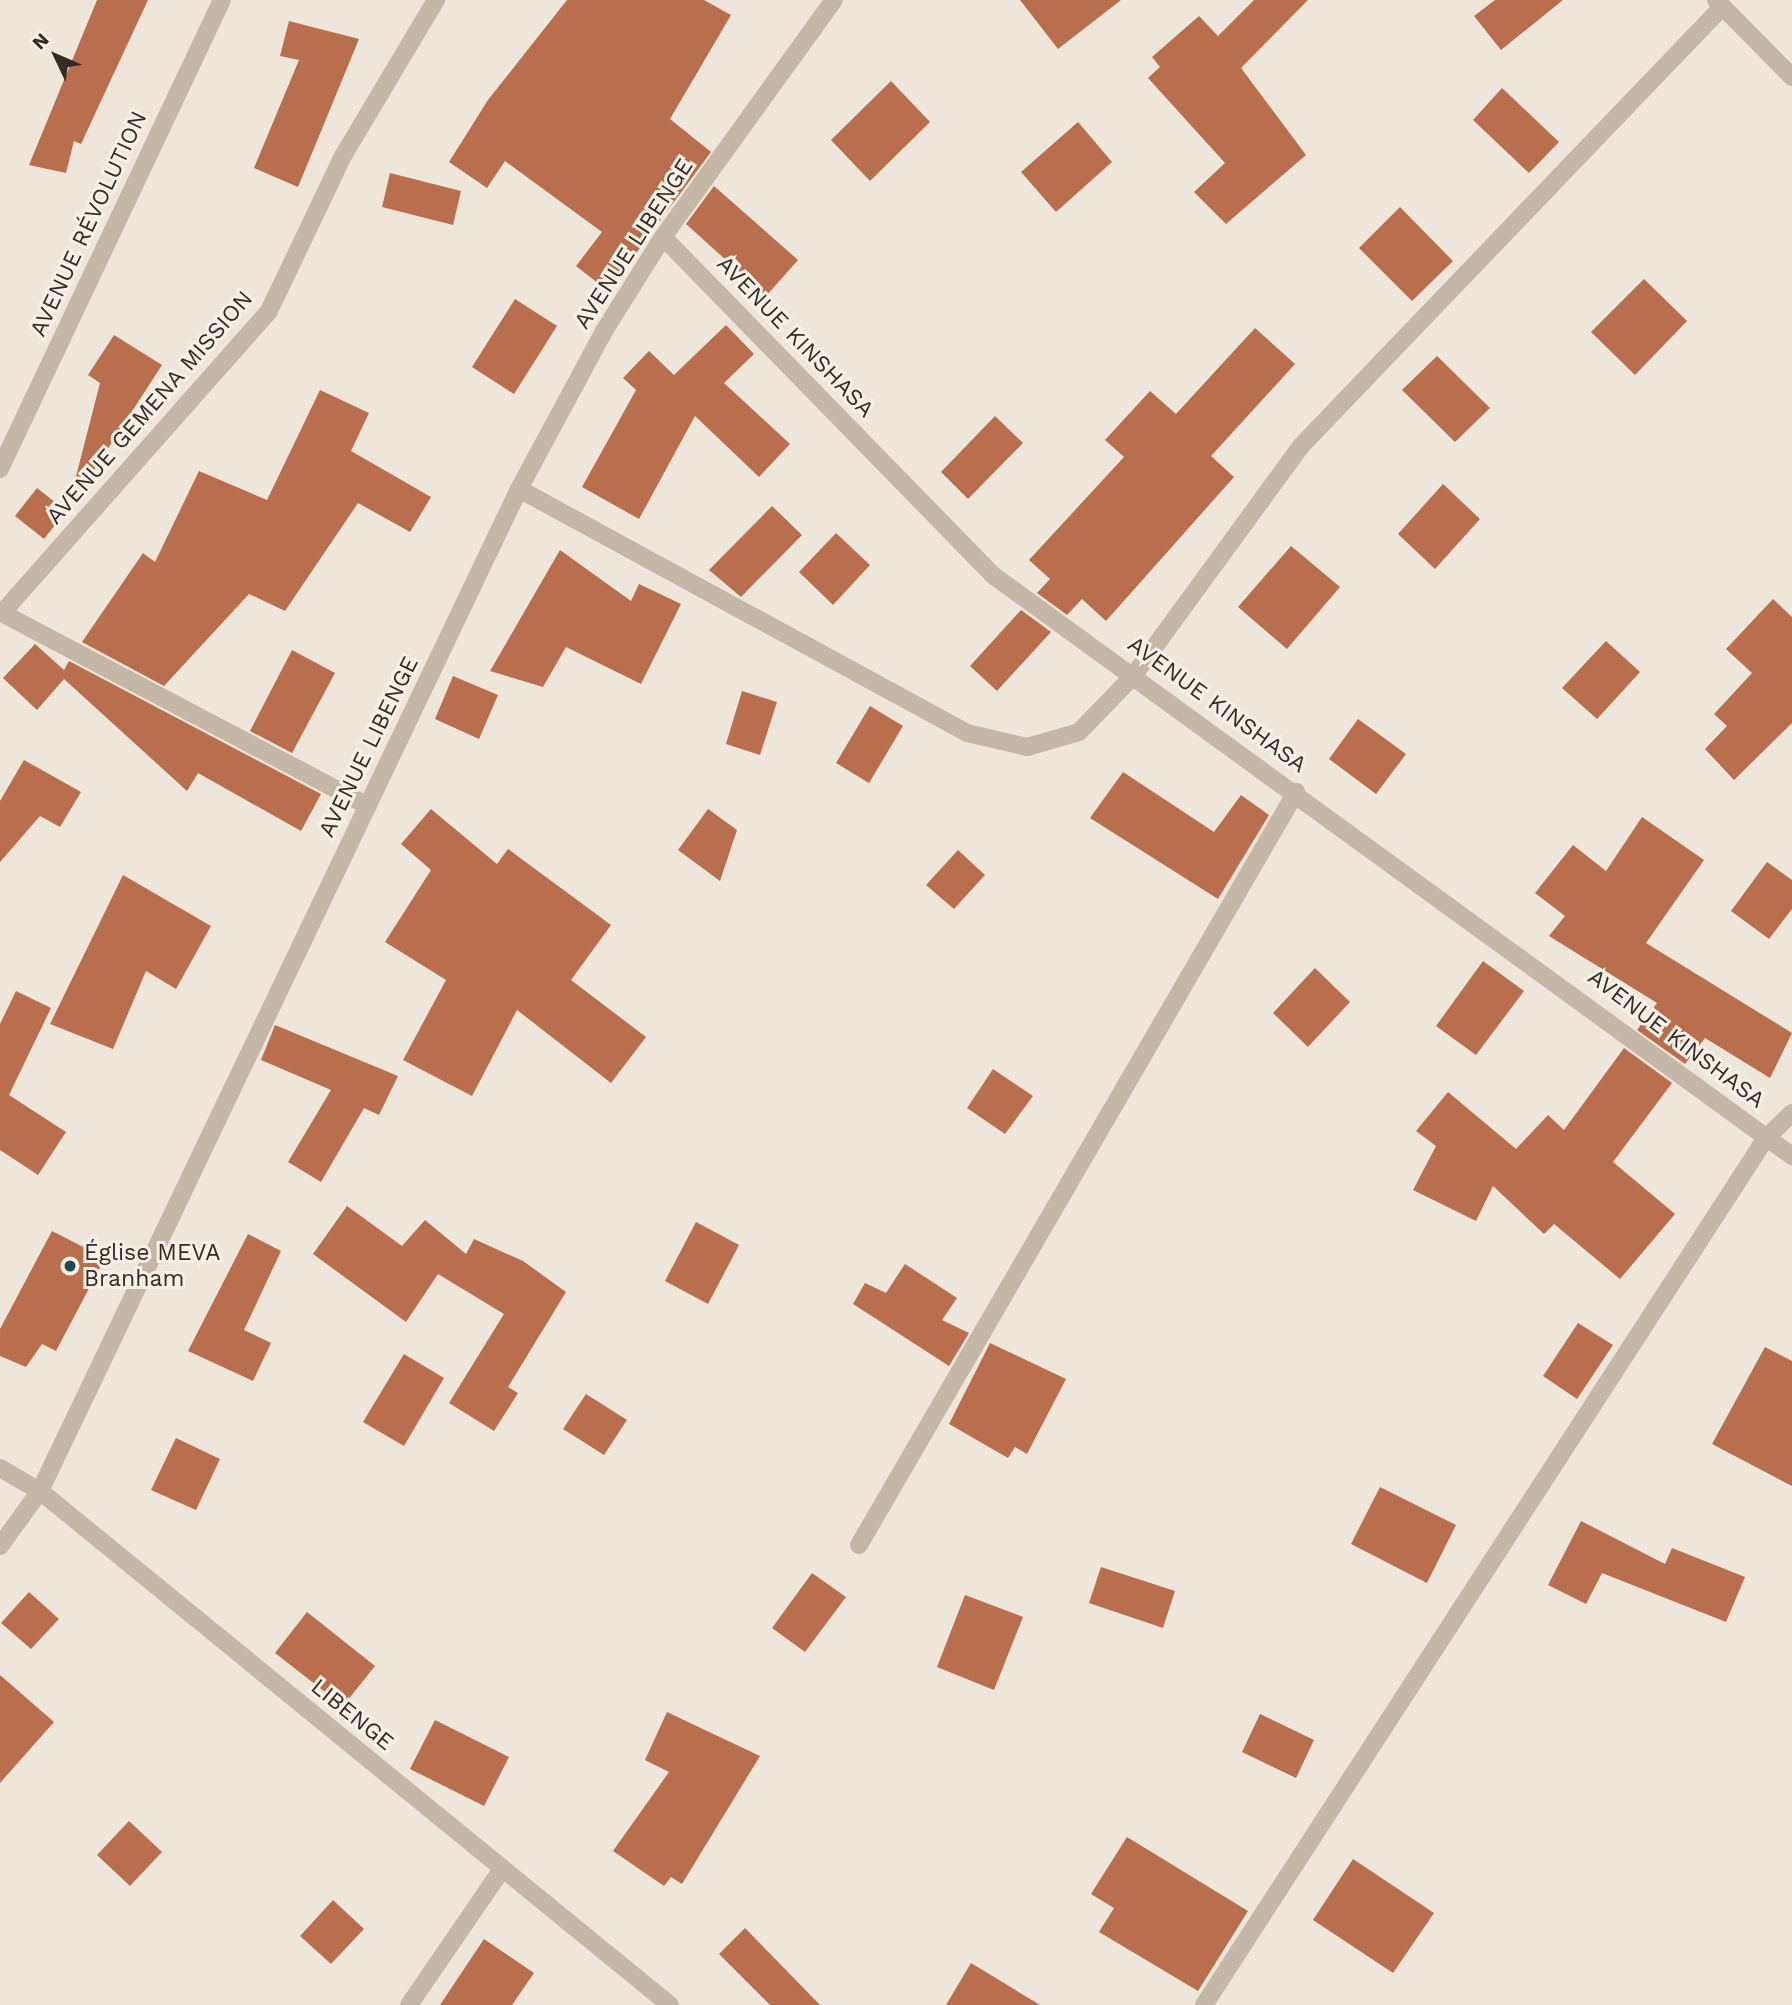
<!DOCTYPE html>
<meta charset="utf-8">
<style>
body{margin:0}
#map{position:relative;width:1792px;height:2005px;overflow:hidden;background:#eee6da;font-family:"Work Sans",sans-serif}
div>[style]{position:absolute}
.building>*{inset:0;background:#b96f4d}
.minor>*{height:18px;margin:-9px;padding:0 9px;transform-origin:9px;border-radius:9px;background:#c5b7a7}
.dots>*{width:19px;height:19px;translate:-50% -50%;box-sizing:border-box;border:4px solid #f7f0e6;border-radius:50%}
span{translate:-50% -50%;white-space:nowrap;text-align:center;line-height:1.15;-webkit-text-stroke:6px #f7f0e6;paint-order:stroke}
.street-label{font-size:23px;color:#322b27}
.poi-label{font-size:23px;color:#322b27}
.left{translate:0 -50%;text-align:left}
.north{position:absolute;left:21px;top:21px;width:70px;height:70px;-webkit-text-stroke:5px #f7f0e6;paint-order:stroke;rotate:314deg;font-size:19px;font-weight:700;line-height:28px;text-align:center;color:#322b27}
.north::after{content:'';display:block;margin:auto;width:24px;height:32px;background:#322b27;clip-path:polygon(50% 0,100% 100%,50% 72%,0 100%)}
</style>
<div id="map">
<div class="building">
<i style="clip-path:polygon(97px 0,148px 0,81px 144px,74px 141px,66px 173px,29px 165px)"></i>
<i style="clip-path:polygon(567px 0,704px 0,731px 15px,670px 119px,711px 152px,608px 291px,576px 266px,602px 232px,505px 161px,487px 188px,449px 162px,488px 100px)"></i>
<i style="clip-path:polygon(1020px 0,1121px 0,1058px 49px)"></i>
<i style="clip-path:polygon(1254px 0,1308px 0,1241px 68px,1306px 155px,1226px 224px,1194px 192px,1225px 163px,1148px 78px,1160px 67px,1152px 57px,1199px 16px,1218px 36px)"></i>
<i style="clip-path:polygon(1495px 0,1563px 0,1501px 50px,1474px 16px)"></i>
<i style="clip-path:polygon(289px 21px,359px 39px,298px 187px,254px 168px,299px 60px,280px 56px)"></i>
<i style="clip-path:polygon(891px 81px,930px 122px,870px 181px,831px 140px)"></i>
<i style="clip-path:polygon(1502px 88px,1559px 142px,1529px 173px,1473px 120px)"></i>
<i style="clip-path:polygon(1078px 122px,1112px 162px,1056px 212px,1021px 172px)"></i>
<i style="clip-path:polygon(390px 173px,461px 191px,453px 225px,382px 207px)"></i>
<i style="clip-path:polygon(714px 186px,798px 260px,766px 296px,686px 224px)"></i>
<i style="clip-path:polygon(1400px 207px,1453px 261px,1412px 301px,1359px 248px)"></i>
<i style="clip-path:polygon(1644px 279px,1687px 321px,1635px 375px,1591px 332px)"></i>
<i style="clip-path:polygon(515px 299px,557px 326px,514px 394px,472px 367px)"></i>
<i style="clip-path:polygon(726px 325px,754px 354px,724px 383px,790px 444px,759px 477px,695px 416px,639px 519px,582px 487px,636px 390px,623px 378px,649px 351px,674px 375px)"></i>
<i style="clip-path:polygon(1255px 328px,1295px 364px,1211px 456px,1234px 477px,1106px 621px,1082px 599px,1067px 615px,1037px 593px,1050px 579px,1029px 560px,1124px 457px,1105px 440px,1150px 391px,1176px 414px)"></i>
<i style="clip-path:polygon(114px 335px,162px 365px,78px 495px,72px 492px,100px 383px,88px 375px)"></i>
<i style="clip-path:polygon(1437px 356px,1490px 408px,1455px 442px,1402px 390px)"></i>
<i style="clip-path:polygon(320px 390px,369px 413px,351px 451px,431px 497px,410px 532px,358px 503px,285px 611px,249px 594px,164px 686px,82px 642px,143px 553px,155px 562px,199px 471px,267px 500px)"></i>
<i style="clip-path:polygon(995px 416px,1023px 443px,968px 499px,941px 472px)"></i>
<i style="clip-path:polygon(1443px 484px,1480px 519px,1435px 569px,1398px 534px)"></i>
<i style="clip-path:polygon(37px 488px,66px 511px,44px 539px,15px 516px)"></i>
<i style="clip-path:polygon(772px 506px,802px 535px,741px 597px,709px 570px)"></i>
<i style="clip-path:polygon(836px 533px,870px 565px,833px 605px,799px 572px)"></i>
<i style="clip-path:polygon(1291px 546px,1340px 587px,1287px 649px,1238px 607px)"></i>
<i style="clip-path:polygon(560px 550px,631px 601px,639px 584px,681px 604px,641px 684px,566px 647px,543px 687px,490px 671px)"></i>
<i style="clip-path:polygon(1773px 599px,1792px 617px,1792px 723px,1734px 780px,1705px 749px,1727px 726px,1714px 714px,1752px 673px,1726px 649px)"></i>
<i style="clip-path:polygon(1021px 610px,1051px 632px,997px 691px,970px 666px)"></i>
<i style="clip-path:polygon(1606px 641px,1640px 672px,1597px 719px,1562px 688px)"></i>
<i style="clip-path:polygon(35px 644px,64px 670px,69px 661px,321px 794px,301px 831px,198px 773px,187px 791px,64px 679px,37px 710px,3px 678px)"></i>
<i style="clip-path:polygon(292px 650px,335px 673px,292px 753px,250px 731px)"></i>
<i style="clip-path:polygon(453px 676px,498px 695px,479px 739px,435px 719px)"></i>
<i style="clip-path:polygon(742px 691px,777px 702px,760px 755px,726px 744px)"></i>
<i style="clip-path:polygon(870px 706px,903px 726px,869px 783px,836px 763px)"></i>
<i style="clip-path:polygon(1358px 719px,1406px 754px,1376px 794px,1329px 759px)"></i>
<i style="clip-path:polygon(24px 760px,81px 792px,60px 827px,40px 816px,0 862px,0 801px)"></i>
<i style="clip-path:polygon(1123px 772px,1214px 832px,1241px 795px,1269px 815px,1218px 899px,1090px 818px)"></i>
<i style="clip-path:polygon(431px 809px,497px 864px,508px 849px,611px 925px,571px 980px,646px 1037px,611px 1083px,517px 1010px,472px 1096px,403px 1060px,446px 980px,385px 942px,431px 870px,401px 844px)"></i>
<i style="clip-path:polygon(708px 809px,737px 830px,720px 881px,678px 850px)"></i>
<i style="clip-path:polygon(1642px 817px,1704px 860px,1646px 943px,1792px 1033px,1770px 1078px,1705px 1038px,1685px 1064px,1637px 1030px,1657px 1003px,1549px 936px,1565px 916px,1535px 893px,1573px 845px,1606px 871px)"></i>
<i style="clip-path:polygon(958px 850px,985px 875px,954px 909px,926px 885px)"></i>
<i style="clip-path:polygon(1767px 862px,1792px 880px,1792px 909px,1769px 939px,1731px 911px)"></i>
<i style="clip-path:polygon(123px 875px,211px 926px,176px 989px,146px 971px,113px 1049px,50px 1024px)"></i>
<i style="clip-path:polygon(1483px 961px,1524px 991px,1476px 1055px,1436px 1026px)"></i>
<i style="clip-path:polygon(1315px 968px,1350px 1002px,1308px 1047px,1273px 1013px)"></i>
<i style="clip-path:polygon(16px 991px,51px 1008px,9px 1095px,66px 1132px,38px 1175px,0 1150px,0 1024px)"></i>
<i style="clip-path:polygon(275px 1025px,398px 1076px,379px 1115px,364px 1108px,321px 1182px,288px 1162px,331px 1090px,261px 1060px)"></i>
<i style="clip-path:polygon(1624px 1048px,1672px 1083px,1613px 1162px,1675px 1214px,1620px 1279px,1554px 1224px,1544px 1234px,1493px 1186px,1476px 1221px,1413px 1190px,1436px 1146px,1416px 1131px,1448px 1092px,1516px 1149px,1548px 1115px,1564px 1130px)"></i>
<i style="clip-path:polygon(993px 1069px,1033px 1096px,1005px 1134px,967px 1108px)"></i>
<i style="clip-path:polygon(347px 1206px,402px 1246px,425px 1220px,466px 1254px,474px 1239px,523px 1261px,566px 1292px,508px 1387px,518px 1393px,494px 1431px,449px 1403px,504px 1314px,438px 1274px,406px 1322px,313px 1254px)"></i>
<i style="clip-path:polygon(696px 1222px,739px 1245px,708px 1304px,665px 1281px)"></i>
<i style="clip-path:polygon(52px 1231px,105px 1258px,56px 1351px,42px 1344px,26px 1367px,0 1356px,0 1329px)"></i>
<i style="clip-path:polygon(248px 1234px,281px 1251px,244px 1330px,271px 1343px,253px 1381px,188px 1351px)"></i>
<i style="clip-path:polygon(905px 1264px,957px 1298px,942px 1320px,969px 1333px,949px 1366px,853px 1304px,865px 1283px,886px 1293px)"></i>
<i style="clip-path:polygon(1578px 1323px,1613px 1345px,1577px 1399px,1543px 1376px)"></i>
<i style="clip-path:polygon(990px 1343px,1066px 1379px,1027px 1454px,1015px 1447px,1008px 1458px,949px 1424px)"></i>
<i style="clip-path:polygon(1765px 1347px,1792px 1361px,1792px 1486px,1712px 1444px)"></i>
<i style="clip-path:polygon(404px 1354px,444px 1378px,404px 1446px,363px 1422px)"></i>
<i style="clip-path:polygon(586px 1394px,627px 1420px,604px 1455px,563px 1429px)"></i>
<i style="clip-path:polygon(176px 1438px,220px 1459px,196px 1510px,151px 1490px)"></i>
<i style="clip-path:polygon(1380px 1487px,1456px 1525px,1427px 1583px,1351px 1544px)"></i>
<i style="clip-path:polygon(1581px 1521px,1665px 1564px,1672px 1548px,1745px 1577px,1726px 1622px,1602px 1573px,1586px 1604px,1548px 1585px)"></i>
<i style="clip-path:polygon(1101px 1567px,1175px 1591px,1163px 1628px,1089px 1603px)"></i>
<i style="clip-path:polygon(812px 1573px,846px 1597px,805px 1652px,772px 1628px)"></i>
<i style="clip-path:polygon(29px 1592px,59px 1619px,31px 1649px,1px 1623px)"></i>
<i style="clip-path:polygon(965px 1595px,1023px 1617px,994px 1690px,937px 1667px)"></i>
<i style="clip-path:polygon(307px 1612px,375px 1666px,343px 1706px,275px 1653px)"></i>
<i style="clip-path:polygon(0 1675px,54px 1722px,0 1783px)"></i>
<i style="clip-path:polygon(667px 1712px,760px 1756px,682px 1884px,671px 1877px,664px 1886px,613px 1851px,669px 1772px,645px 1760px)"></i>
<i style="clip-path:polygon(1260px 1714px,1314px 1740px,1296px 1778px,1242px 1752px)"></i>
<i style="clip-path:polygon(435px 1720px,509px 1757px,484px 1806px,410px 1769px)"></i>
<i style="clip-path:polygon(129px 1821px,162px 1852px,130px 1886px,97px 1855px)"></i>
<i style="clip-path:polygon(1127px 1837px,1248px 1911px,1198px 1991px,1099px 1932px,1114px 1908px,1091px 1894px)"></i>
<i style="clip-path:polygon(1353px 1859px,1434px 1913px,1393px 1973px,1313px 1920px)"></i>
<i style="clip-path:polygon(333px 1900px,364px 1929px,331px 1964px,300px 1936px)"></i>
<i style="clip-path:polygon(745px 1928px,820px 2005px,770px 2005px,719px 1954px)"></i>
<i style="clip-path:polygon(484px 1939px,534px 1973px,512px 2005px,440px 2005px)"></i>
<i style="clip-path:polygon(971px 1963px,1040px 2005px,946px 2005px)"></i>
</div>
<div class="minor">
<i style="left:1716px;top:0;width:108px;rotate:45.4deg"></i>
<i style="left:663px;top:237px;width:474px;rotate:45.7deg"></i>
<i style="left:994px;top:576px;width:987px;rotate:36.01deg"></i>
<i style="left:0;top:469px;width:519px;rotate:-64.67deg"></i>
<i style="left:519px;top:489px;width:510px;rotate:28.57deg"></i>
<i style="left:967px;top:733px;width:62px;rotate:13.1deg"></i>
<i style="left:1027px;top:747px;width:54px;rotate:-16.1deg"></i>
<i style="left:1079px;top:732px;width:79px;rotate:-46deg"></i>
<i style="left:1134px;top:675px;width:283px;rotate:-53.9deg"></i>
<i style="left:1301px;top:446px;width:608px;rotate:-46.2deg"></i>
<i style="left:0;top:612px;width:416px;rotate:27.8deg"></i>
<i style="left:2px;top:613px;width:403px;rotate:-48.5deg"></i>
<i style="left:269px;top:311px;width:172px;rotate:-64.5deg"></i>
<i style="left:343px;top:156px;width:182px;rotate:-59.2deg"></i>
<i style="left:0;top:1468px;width:46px;rotate:29.9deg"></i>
<i style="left:40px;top:1491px;width:813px;rotate:39.21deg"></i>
<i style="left:859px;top:1545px;width:871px;rotate:-59.87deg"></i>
<i style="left:0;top:1546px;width:68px;rotate:-54deg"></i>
<i style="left:40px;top:1491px;width:1111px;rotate:-64.45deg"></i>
<i style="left:519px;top:489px;width:179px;rotate:-61.7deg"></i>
<i style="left:604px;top:331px;width:111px;rotate:-57.9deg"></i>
<i style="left:663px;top:237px;width:292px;rotate:-54.2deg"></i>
<i style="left:409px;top:2005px;width:165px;rotate:-55.6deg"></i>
<i style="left:1204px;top:2005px;width:1033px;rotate:-57.05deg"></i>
<i style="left:1766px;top:1138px;width:36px;rotate:-44deg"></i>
</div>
<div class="dots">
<i style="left:70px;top:1266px;background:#21494f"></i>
</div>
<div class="street-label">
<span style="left:89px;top:224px;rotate:-65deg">AVENUE RÉVOLUTION</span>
<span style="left:634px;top:244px;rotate:-57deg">AVENUE LIBENGE</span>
<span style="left:795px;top:337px;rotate:46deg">AVENUE KINSHASA</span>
<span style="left:150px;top:408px;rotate:-49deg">AVENUE GEMENA MISSION</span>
<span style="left:1217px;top:705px;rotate:36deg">AVENUE KINSHASA</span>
<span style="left:369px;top:747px;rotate:-64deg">AVENUE LIBENGE</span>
<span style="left:1676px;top:1039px;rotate:37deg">AVENUE KINSHASA</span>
<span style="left:352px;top:1715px;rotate:39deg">LIBENGE</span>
</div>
<div class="poi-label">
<span class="left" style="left:84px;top:1266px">Église MEVA<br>Branham</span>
</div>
<div class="north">N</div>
</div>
